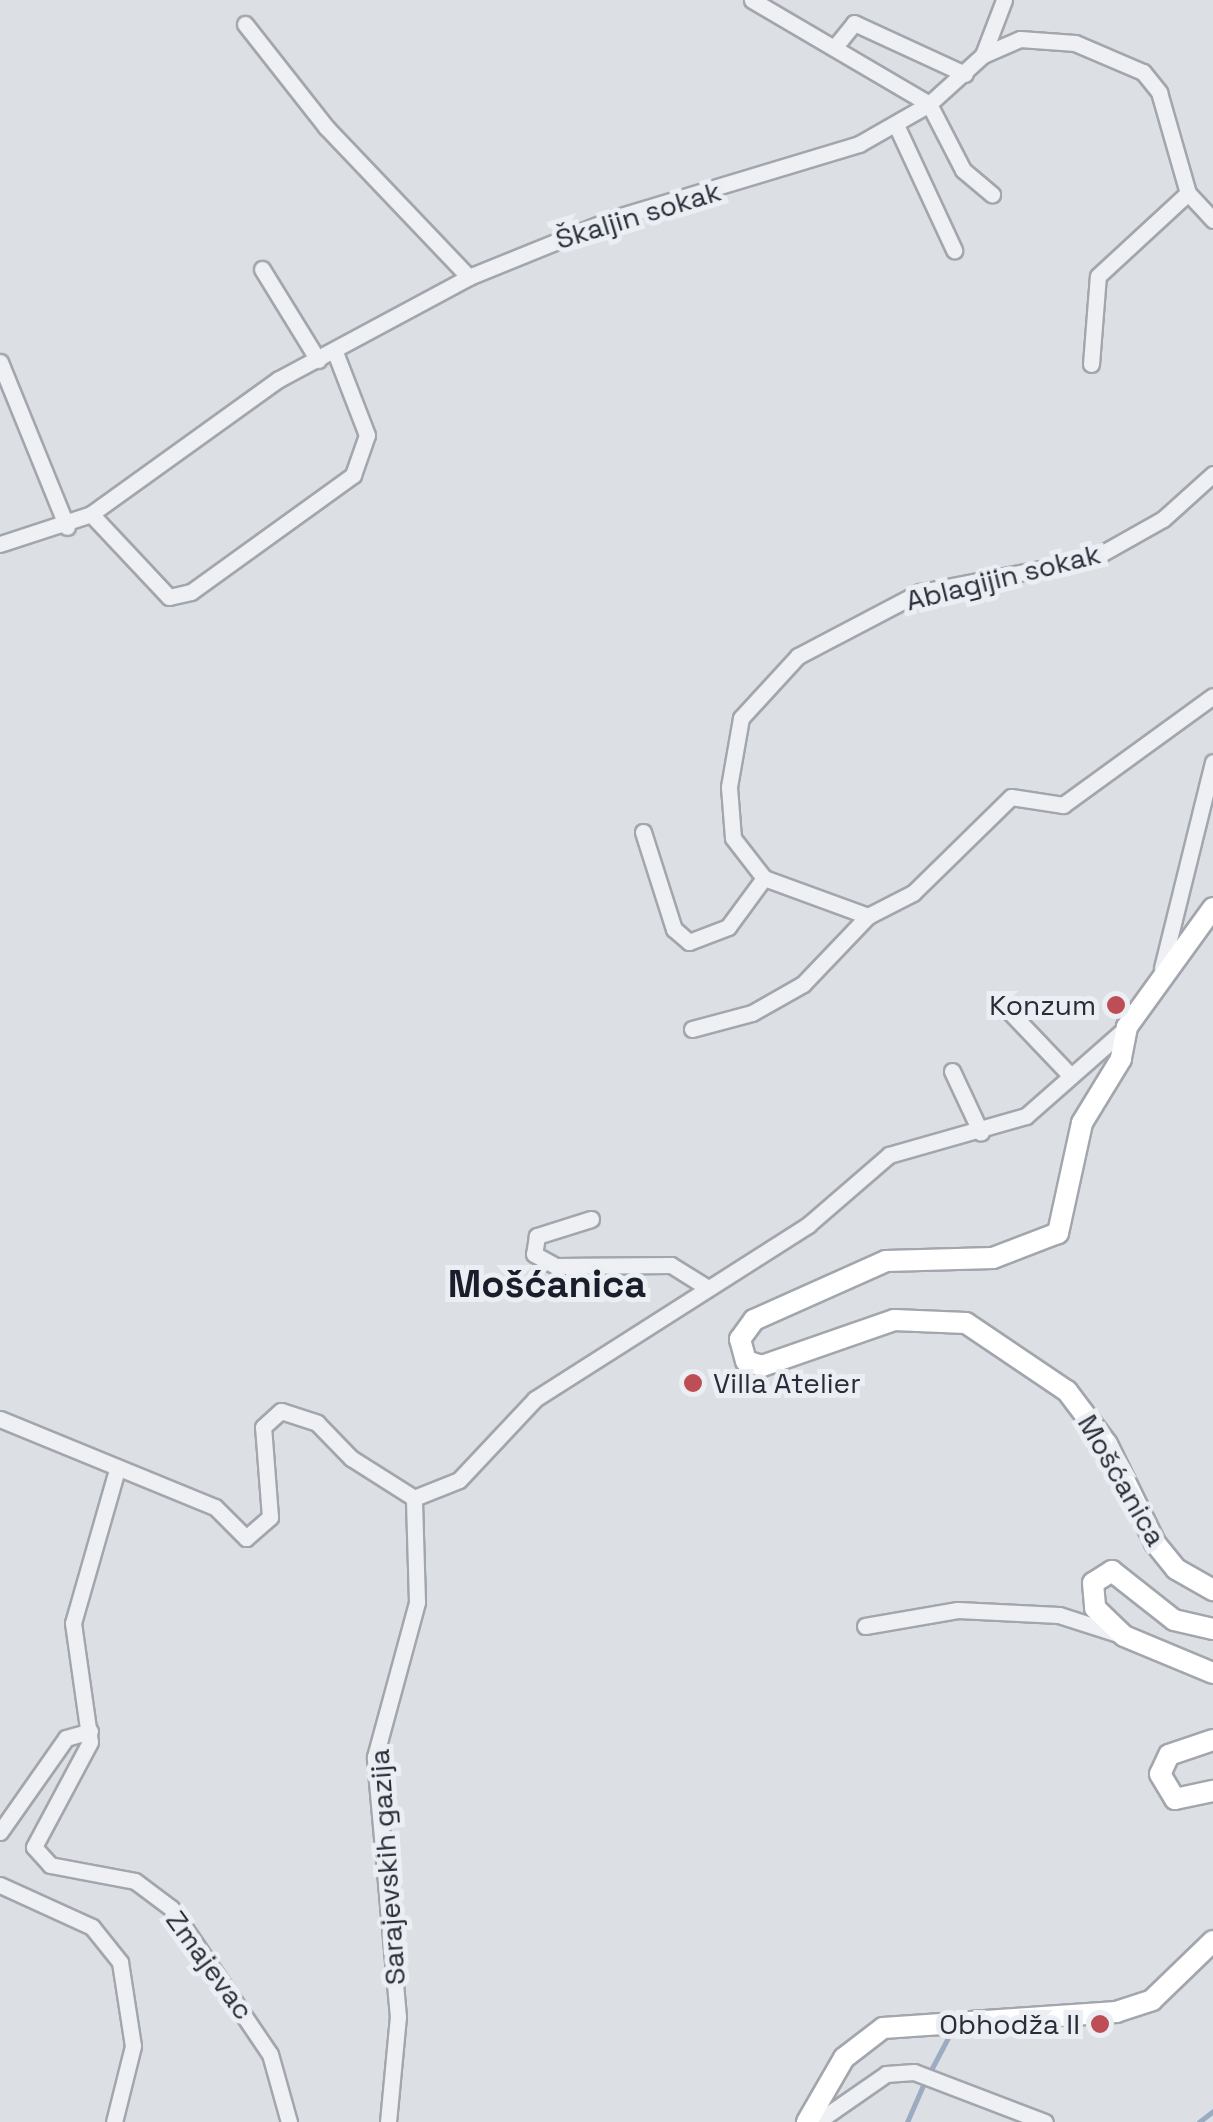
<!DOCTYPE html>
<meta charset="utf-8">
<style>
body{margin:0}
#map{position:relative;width:1213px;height:2122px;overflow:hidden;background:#dcdfe4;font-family:"Space Grotesk",sans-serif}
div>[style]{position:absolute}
.stream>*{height:5px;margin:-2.5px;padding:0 2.5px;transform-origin:2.5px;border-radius:2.5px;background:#9babc1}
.roads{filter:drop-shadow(2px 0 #a2a6ad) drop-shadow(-2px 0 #a2a6ad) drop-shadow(0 2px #a2a6ad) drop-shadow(0 -2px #a2a6ad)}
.minor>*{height:15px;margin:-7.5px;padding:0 7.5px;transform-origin:7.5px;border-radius:7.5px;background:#eef0f3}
.major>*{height:20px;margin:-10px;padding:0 10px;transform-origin:10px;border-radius:10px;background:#fff}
.dots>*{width:28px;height:28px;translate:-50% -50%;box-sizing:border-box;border:5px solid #ebeef3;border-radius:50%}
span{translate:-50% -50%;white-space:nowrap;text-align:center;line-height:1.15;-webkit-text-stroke:10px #ebeef3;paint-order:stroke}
.street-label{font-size:28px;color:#282d39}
.poi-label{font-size:28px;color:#282d39}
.right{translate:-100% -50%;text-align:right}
.left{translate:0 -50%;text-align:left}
.district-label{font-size:38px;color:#1a1e2a;font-weight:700}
</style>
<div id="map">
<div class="stream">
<i style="left:932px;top:2068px;width:43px;rotate:-62.2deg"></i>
<i style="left:907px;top:2122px;width:43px;rotate:-66.4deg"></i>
<i style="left:1199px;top:2122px;width:18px;rotate:-38deg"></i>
</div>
<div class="roads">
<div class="minor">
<i style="left:752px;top:0;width:205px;rotate:30.4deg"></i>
<i style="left:929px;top:104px;width:74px;rotate:62.7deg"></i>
<i style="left:963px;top:170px;width:38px;rotate:40deg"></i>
<i style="left:245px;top:24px;width:131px;rotate:51.8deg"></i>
<i style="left:326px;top:127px;width:207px;rotate:46.4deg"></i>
<i style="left:834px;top:48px;width:32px;rotate:-51deg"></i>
<i style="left:854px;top:23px;width:122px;rotate:24.7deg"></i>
<i style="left:983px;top:55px;width:59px;rotate:-69.1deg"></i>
<i style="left:897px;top:127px;width:136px;rotate:65.1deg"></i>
<i style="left:262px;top:269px;width:107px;rotate:58.4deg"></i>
<i style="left:0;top:362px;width:178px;rotate:67.9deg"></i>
<i style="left:1091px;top:364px;width:88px;rotate:-85.5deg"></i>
<i style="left:1098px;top:276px;width:122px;rotate:-42.7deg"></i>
<i style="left:1213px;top:474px;width:67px;rotate:138deg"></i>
<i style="left:1163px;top:519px;width:81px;rotate:150.6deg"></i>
<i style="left:1092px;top:559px;width:175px;rotate:169.1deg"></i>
<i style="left:920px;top:592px;width:138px;rotate:152.3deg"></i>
<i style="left:798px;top:656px;width:84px;rotate:132.6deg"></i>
<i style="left:741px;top:718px;width:70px;rotate:99.9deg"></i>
<i style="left:729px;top:787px;width:51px;rotate:85.5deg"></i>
<i style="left:733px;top:838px;width:51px;rotate:52.2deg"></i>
<i style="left:764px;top:878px;width:111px;rotate:20.1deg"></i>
<i style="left:868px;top:916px;width:51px;rotate:-27.1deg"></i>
<i style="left:913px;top:893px;width:137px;rotate:-44.4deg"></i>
<i style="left:1011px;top:797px;width:53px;rotate:8.7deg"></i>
<i style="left:1063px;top:805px;width:185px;rotate:-36deg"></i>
<i style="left:91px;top:514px;width:114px;rotate:46.8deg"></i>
<i style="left:169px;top:597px;width:23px;rotate:-13deg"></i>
<i style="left:191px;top:592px;width:200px;rotate:-35.8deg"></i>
<i style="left:353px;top:475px;width:42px;rotate:-70.7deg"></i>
<i style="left:367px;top:435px;width:89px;rotate:-111.1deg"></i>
<i style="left:0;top:544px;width:96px;rotate:-18.2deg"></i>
<i style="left:91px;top:514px;width:231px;rotate:-35.7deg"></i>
<i style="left:279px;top:379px;width:216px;rotate:-28.2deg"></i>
<i style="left:469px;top:277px;width:157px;rotate:-22.1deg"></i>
<i style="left:614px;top:218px;width:256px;rotate:-16.8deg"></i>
<i style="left:859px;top:144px;width:81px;rotate:-29.7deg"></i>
<i style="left:929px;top:104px;width:73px;rotate:-42.2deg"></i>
<i style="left:983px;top:55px;width:40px;rotate:-23.4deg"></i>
<i style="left:1020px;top:39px;width:55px;rotate:4.2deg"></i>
<i style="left:1075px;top:43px;width:74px;rotate:23.1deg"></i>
<i style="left:1143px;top:72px;width:26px;rotate:51deg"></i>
<i style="left:1159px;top:92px;width:105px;rotate:74deg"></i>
<i style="left:1188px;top:193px;width:37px;rotate:47deg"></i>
<i style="left:643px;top:832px;width:102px;rotate:72.3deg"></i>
<i style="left:674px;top:929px;width:20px;rotate:41deg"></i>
<i style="left:689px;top:942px;width:42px;rotate:-21deg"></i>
<i style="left:728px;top:927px;width:61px;rotate:-53.7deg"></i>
<i style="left:1162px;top:968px;width:212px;rotate:-76.1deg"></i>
<i style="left:1009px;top:1011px;width:86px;rotate:46.4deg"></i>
<i style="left:692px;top:1029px;width:62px;rotate:-14.9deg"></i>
<i style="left:752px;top:1013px;width:59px;rotate:-29.6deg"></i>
<i style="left:803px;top:984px;width:94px;rotate:-46.3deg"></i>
<i style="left:952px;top:1071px;width:68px;rotate:64.9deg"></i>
<i style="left:591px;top:1219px;width:57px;rotate:162.5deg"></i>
<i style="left:537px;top:1236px;width:18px;rotate:99deg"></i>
<i style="left:534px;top:1254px;width:25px;rotate:29deg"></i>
<i style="left:556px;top:1266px;width:115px;rotate:-0.5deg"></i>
<i style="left:671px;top:1265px;width:39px;rotate:32deg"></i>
<i style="left:0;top:1419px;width:232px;rotate:22.3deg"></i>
<i style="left:215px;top:1507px;width:44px;rotate:45deg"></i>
<i style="left:246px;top:1538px;width:32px;rotate:-41deg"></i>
<i style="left:270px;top:1517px;width:90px;rotate:-94.4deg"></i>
<i style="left:263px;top:1427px;width:24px;rotate:-42deg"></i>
<i style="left:281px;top:1411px;width:38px;rotate:18deg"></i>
<i style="left:317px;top:1423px;width:49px;rotate:45.8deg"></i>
<i style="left:351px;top:1458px;width:75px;rotate:32.4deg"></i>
<i style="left:116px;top:1473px;width:156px;rotate:106deg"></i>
<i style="left:73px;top:1623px;width:120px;rotate:81.9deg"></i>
<i style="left:90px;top:1742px;width:119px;rotate:118.1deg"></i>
<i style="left:34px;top:1847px;width:24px;rotate:48deg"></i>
<i style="left:50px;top:1865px;width:86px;rotate:10.7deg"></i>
<i style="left:135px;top:1881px;width:45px;rotate:36.9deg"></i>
<i style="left:171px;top:1908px;width:176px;rotate:55.9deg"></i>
<i style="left:270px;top:2054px;width:71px;rotate:74.4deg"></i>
<i style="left:865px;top:1626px;width:94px;rotate:-9.8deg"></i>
<i style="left:958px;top:1610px;width:101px;rotate:2.8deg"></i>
<i style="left:1059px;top:1615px;width:68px;rotate:17.9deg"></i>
<i style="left:0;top:1832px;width:115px;rotate:-54.9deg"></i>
<i style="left:66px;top:1738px;width:25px;rotate:-16deg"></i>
<i style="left:0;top:1885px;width:101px;rotate:24.5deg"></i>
<i style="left:92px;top:1927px;width:45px;rotate:51.3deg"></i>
<i style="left:120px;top:1962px;width:85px;rotate:81.2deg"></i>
<i style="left:133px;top:2046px;width:78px;rotate:104deg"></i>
<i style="left:388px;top:2122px;width:105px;rotate:-84.6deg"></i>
<i style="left:398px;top:2017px;width:261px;rotate:-95.1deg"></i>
<i style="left:375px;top:1757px;width:161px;rotate:-74.8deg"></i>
<i style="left:417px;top:1602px;width:104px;rotate:-91.7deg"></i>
<i style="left:414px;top:1498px;width:48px;rotate:-21.8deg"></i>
<i style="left:459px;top:1480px;width:111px;rotate:-46.8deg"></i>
<i style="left:535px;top:1399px;width:324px;rotate:-32.5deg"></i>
<i style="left:808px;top:1225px;width:107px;rotate:-40.8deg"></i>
<i style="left:889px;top:1155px;width:142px;rotate:-15.9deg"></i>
<i style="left:1026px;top:1116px;width:135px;rotate:-41.4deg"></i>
<i style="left:817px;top:2122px;width:84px;rotate:-34.8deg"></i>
<i style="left:886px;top:2074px;width:28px;rotate:-4deg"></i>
<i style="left:914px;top:2072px;width:140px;rotate:20.9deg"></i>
</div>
<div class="major">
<i style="left:1213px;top:908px;width:147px;rotate:125.9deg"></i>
<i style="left:1127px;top:1027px;width:33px;rotate:101deg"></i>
<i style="left:1121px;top:1059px;width:75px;rotate:121.4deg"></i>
<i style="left:1082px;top:1123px;width:113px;rotate:102.3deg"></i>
<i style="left:1058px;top:1233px;width:70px;rotate:159deg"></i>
<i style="left:993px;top:1258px;width:107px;rotate:178.4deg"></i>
<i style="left:886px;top:1261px;width:145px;rotate:155.9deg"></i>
<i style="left:754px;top:1320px;width:24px;rotate:126deg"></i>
<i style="left:740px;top:1339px;width:23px;rotate:75deg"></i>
<i style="left:746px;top:1361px;width:17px;rotate:17deg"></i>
<i style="left:762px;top:1366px;width:140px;rotate:-19.2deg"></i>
<i style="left:894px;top:1320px;width:72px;rotate:2.4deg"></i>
<i style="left:966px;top:1323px;width:122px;rotate:34deg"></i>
<i style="left:1067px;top:1391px;width:66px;rotate:53deg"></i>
<i style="left:1107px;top:1444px;width:110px;rotate:64.1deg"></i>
<i style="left:1155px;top:1543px;width:33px;rotate:51deg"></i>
<i style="left:1176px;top:1569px;width:43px;rotate:29.6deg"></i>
<i style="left:1213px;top:1629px;width:40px;rotate:-167deg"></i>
<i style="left:1174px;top:1620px;width:79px;rotate:-141.7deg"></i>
<i style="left:1112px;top:1571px;width:22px;rotate:148deg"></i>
<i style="left:1093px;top:1583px;width:25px;rotate:85deg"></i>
<i style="left:1095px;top:1608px;width:40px;rotate:44deg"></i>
<i style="left:1124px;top:1636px;width:96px;rotate:22.6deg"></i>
<i style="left:1213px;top:1740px;width:46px;rotate:161.2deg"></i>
<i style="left:1169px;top:1755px;width:21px;rotate:115deg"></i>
<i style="left:1160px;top:1774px;width:29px;rotate:59deg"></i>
<i style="left:1175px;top:1799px;width:39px;rotate:-12deg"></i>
<i style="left:807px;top:2122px;width:74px;rotate:-60deg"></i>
<i style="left:844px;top:2058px;width:49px;rotate:-37.6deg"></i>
<i style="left:883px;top:2028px;width:234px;rotate:-3.9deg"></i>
<i style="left:1116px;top:2012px;width:38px;rotate:-18deg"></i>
<i style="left:1152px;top:2000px;width:85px;rotate:-44deg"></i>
</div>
</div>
<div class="dots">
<i style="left:1116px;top:1005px;background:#bd4e56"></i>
<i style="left:693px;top:1383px;background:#bd4e56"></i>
<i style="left:1100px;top:2024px;background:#bd4e56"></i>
</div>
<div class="street-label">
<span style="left:638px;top:215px;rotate:-17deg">Škaljin sokak</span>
<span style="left:1003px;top:577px;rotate:-14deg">Ablagijin sokak</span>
<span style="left:1122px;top:1480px;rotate:60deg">Mošćanica</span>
<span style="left:387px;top:1867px;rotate:-94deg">Sarajevskih gazija</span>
<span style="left:210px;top:1965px;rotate:54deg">Zmajevac</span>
</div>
<div class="poi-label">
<span class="right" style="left:1096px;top:1005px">Konzum</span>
<span class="left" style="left:713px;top:1383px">Villa Atelier</span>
<span class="right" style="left:1080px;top:2024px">Obhodža II</span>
</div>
<div class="district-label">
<span style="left:547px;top:1285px">Mošćanica</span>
</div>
</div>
